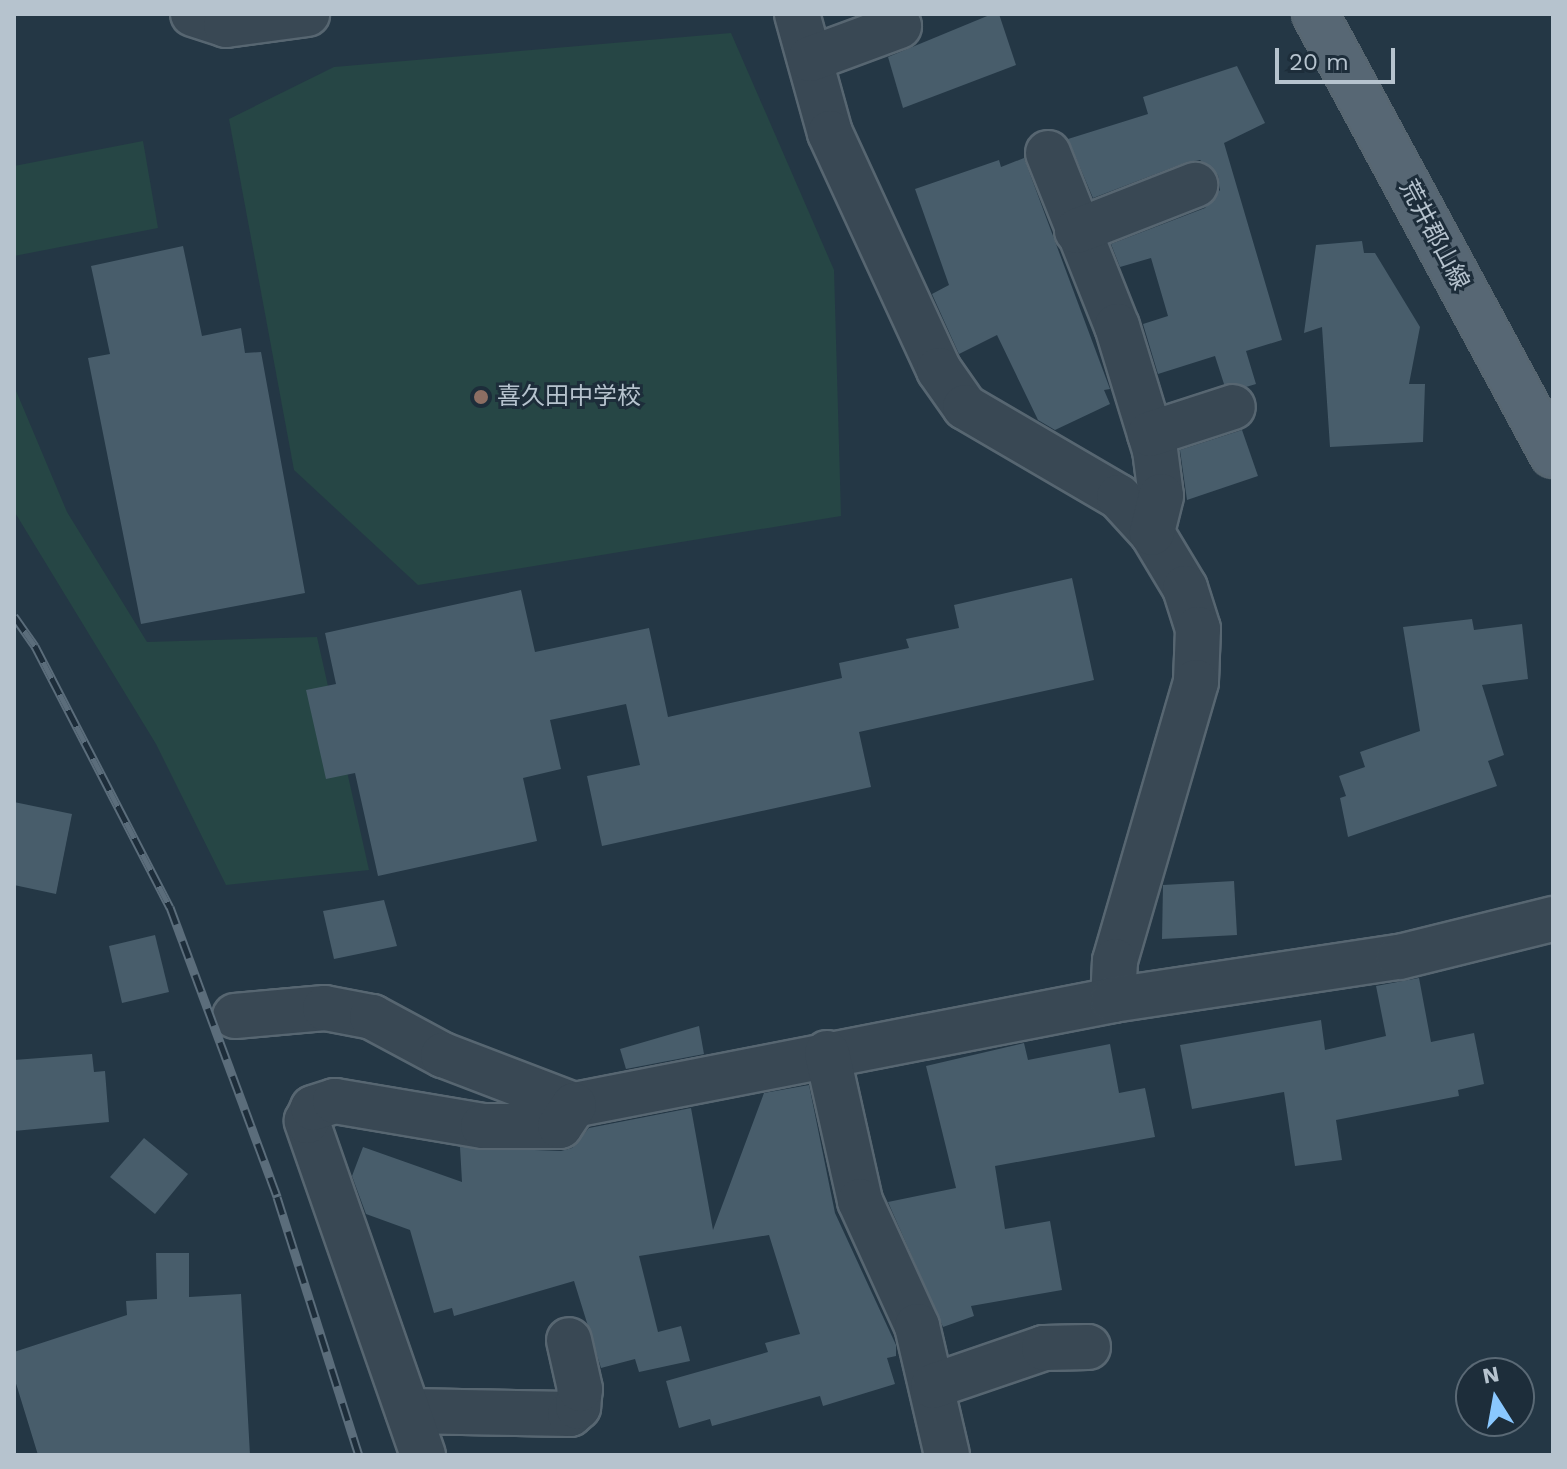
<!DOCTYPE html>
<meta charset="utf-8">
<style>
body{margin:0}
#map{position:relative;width:1567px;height:1469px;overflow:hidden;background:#243745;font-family:"Work Sans","Noto Sans JP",sans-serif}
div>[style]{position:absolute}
.green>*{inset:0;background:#264645}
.building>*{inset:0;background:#485d6b}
.roads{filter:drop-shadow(2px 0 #576671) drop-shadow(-2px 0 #576671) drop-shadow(0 2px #576671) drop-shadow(0 -2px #576671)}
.minor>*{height:44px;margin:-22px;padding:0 22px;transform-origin:22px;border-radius:22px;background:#394854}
.major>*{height:44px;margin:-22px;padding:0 22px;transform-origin:22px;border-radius:22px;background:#576774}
.rail>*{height:9px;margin-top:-4.5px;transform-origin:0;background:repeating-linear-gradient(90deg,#1d2d3a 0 18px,#5b6d7b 0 36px);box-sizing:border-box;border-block:2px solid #5b6d7b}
.dots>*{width:22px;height:22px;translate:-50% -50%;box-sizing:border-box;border:4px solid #1d2d3a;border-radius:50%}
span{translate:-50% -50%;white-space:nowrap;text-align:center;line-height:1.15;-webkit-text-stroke:6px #1d2d3a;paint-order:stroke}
.street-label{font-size:24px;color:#b6c3ce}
.poi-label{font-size:24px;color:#b6c3ce}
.left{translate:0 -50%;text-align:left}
.frame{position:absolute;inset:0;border:16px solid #b6c3ce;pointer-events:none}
.north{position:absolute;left:1455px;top:1357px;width:80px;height:80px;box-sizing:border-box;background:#1d2d3a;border:2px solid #5a6975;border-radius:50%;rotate:349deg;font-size:22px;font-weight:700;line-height:32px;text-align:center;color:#b6c3ce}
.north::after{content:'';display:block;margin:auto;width:28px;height:36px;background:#8ac8ff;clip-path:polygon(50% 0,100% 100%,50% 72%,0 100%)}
.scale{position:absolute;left:1275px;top:48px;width:120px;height:36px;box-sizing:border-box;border:4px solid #b6c3ce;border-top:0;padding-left:10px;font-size:24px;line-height:28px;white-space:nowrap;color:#b6c3ce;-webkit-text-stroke:6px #1d2d3a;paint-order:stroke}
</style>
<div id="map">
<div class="green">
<i style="clip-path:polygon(731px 33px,834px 270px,841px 516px,418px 585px,294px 470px,229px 119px,334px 67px)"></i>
<i style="clip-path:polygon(143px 141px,158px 228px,14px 256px,14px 166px)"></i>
<i style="clip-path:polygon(14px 386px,67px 512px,147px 642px,317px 637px,369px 870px,226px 885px,156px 744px,14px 511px)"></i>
</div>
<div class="building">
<i style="clip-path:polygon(992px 14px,999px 14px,1016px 65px,903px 108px,888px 57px)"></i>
<i style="clip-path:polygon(1237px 66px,1265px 123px,1224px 143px,1282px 340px,1246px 351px,1256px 384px,1246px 387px,1224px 384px,1215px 356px,1158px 374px,1143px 324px,1168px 316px,1151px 258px,1120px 267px,1111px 244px,1205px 208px,1220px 190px,1218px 175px,1200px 160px,1187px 162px,1093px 198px,1068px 139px,1148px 114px,1143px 97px)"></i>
<i style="clip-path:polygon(1024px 158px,1110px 389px,1104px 390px,1110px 404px,1055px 430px,1038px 420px,997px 335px,959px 354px,932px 294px,949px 285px,915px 189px,999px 160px,1001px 167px)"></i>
<i style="clip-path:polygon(1362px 241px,1364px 253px,1375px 253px,1420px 327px,1409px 384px,1425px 384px,1423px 442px,1330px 447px,1322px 327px,1304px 333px,1316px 245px)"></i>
<i style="clip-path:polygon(183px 246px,202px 336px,241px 328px,245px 353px,261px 352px,305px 593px,141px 624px,88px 358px,110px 354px,91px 266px)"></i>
<i style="clip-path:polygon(1242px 430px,1258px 476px,1187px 500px,1180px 450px)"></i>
<i style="clip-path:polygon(1072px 578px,1094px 680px,859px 732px,871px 787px,602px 846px,587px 776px,640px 765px,626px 704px,550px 720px,561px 769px,523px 778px,537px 841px,378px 876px,355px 773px,326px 779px,306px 690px,336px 684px,325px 633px,521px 590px,535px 652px,649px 628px,668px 717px,842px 678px,839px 663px,909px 648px,906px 639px,959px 628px,954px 605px)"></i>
<i style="clip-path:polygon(1472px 619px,1474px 630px,1522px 624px,1528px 679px,1482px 685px,1504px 755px,1488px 761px,1497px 786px,1348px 837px,1340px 798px,1346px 796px,1339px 776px,1365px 767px,1360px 752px,1420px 731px,1403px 627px)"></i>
<i style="clip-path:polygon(14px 802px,72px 814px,56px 894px,14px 885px)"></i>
<i style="clip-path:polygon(1234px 881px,1237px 935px,1162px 939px,1163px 885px)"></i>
<i style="clip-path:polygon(384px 900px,397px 946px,334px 959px,323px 911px)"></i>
<i style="clip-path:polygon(155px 935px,169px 992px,122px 1003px,109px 946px)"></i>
<i style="clip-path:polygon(1419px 978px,1431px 1042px,1474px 1033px,1484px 1084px,1458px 1090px,1459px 1096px,1336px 1120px,1342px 1160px,1295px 1166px,1284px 1092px,1192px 1109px,1180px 1045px,1321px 1020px,1325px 1050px,1386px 1036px,1376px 986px)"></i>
<i style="clip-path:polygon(699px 1026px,704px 1054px,626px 1069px,620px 1049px)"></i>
<i style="clip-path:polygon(1024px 1043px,1028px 1060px,1110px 1044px,1119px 1093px,1145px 1088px,1155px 1137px,995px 1166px,1005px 1229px,1050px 1221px,1062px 1290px,971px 1306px,974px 1316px,943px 1327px,888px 1202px,956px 1188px,926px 1066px)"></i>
<i style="clip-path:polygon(92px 1054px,94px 1072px,105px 1071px,109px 1122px,14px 1131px,14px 1060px)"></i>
<i style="clip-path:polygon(809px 1085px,835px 1213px,896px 1345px,896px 1356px,887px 1358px,895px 1384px,823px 1406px,820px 1396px,712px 1426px,710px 1419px,679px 1428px,666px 1381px,768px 1352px,765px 1343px,800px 1334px,769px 1235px,639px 1256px,658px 1332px,681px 1326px,690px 1361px,639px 1372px,635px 1359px,601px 1368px,574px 1281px,454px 1316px,452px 1308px,434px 1313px,410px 1230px,366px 1214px,352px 1176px,363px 1147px,462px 1182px,460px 1147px,561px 1151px,572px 1148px,589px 1128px,691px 1108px,713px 1230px,764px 1093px)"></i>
<i style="clip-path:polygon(144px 1138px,188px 1174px,155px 1214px,110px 1177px)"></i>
<i style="clip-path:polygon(156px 1253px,189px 1253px,189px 1297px,241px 1294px,250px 1455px,38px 1455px,14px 1377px,14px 1352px,127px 1315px,126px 1301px,157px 1299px)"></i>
</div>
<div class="roads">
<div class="minor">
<i style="left:193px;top:14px;width:35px;rotate:18deg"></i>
<i style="left:226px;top:25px;width:82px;rotate:-7.7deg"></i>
<i style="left:797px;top:14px;width:123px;rotate:74.5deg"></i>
<i style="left:830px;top:133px;width:261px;rotate:65.3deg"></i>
<i style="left:939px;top:370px;width:45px;rotate:54.9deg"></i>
<i style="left:965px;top:407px;width:178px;rotate:30.3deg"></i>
<i style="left:1119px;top:497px;width:49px;rotate:47.5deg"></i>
<i style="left:1152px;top:533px;width:64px;rotate:59deg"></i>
<i style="left:1185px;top:588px;width:43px;rotate:72.4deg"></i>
<i style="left:1198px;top:629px;width:53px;rotate:92.2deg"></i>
<i style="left:1196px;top:682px;width:291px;rotate:106.2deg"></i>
<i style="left:1115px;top:961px;width:39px;rotate:93deg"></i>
<i style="left:810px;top:59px;width:95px;rotate:-20.3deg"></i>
<i style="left:1048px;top:153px;width:186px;rotate:68.3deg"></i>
<i style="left:1117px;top:326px;width:130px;rotate:73deg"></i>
<i style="left:1155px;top:450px;width:46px;rotate:82.6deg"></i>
<i style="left:1161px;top:496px;width:38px;rotate:104deg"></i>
<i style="left:1077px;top:231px;width:127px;rotate:-21.3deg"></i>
<i style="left:1150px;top:434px;width:87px;rotate:-18deg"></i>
<i style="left:235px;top:1016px;width:90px;rotate:-5.1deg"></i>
<i style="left:325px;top:1008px;width:48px;rotate:10.8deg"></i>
<i style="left:372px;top:1017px;width:81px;rotate:28.2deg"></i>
<i style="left:443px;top:1055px;width:140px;rotate:20.9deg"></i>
<i style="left:574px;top:1105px;width:549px;rotate:-11.02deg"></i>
<i style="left:1113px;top:1000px;width:289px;rotate:-8.6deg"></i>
<i style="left:1399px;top:957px;width:159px;rotate:-13.9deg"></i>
<i style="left:827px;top:1053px;width:152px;rotate:77.4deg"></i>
<i style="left:860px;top:1201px;width:137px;rotate:65.5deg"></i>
<i style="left:917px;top:1326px;width:132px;rotate:76.9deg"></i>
<i style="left:933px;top:1386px;width:117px;rotate:-18.9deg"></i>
<i style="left:1044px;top:1348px;width:44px;rotate:-1.3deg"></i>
<i style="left:408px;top:1411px;width:162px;rotate:1.1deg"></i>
<i style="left:570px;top:1414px;width:11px;rotate:-41deg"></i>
<i style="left:578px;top:1407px;width:18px;rotate:-84deg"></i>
<i style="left:580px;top:1389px;width:50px;rotate:-102.7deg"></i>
<i style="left:423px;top:1455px;width:354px;rotate:-109.2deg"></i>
<i style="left:307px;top:1121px;width:14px;rotate:-65deg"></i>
<i style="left:313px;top:1108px;width:23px;rotate:-18deg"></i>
<i style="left:335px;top:1101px;width:150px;rotate:9.6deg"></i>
<i style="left:483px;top:1126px;width:77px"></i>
<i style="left:560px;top:1126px;width:25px;rotate:-56deg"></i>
</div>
<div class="major">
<i style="left:1315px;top:14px;width:501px;rotate:61.65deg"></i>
</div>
</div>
<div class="rail">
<i style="left:14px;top:616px;width:37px;rotate:55deg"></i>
<i style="left:35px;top:646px;width:294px;rotate:62.7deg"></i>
<i style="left:170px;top:907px;width:309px;rotate:69.7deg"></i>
<i style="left:277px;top:1197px;width:271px;rotate:72.4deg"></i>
</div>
<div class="dots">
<i style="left:481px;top:397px;background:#8d6e63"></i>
</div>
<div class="street-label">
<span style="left:1434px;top:235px;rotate:62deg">荒井郡山線</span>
</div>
<div class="poi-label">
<span class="left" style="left:497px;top:397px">喜久田中学校</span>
</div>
<div class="frame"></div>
<div class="north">N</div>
<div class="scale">20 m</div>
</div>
